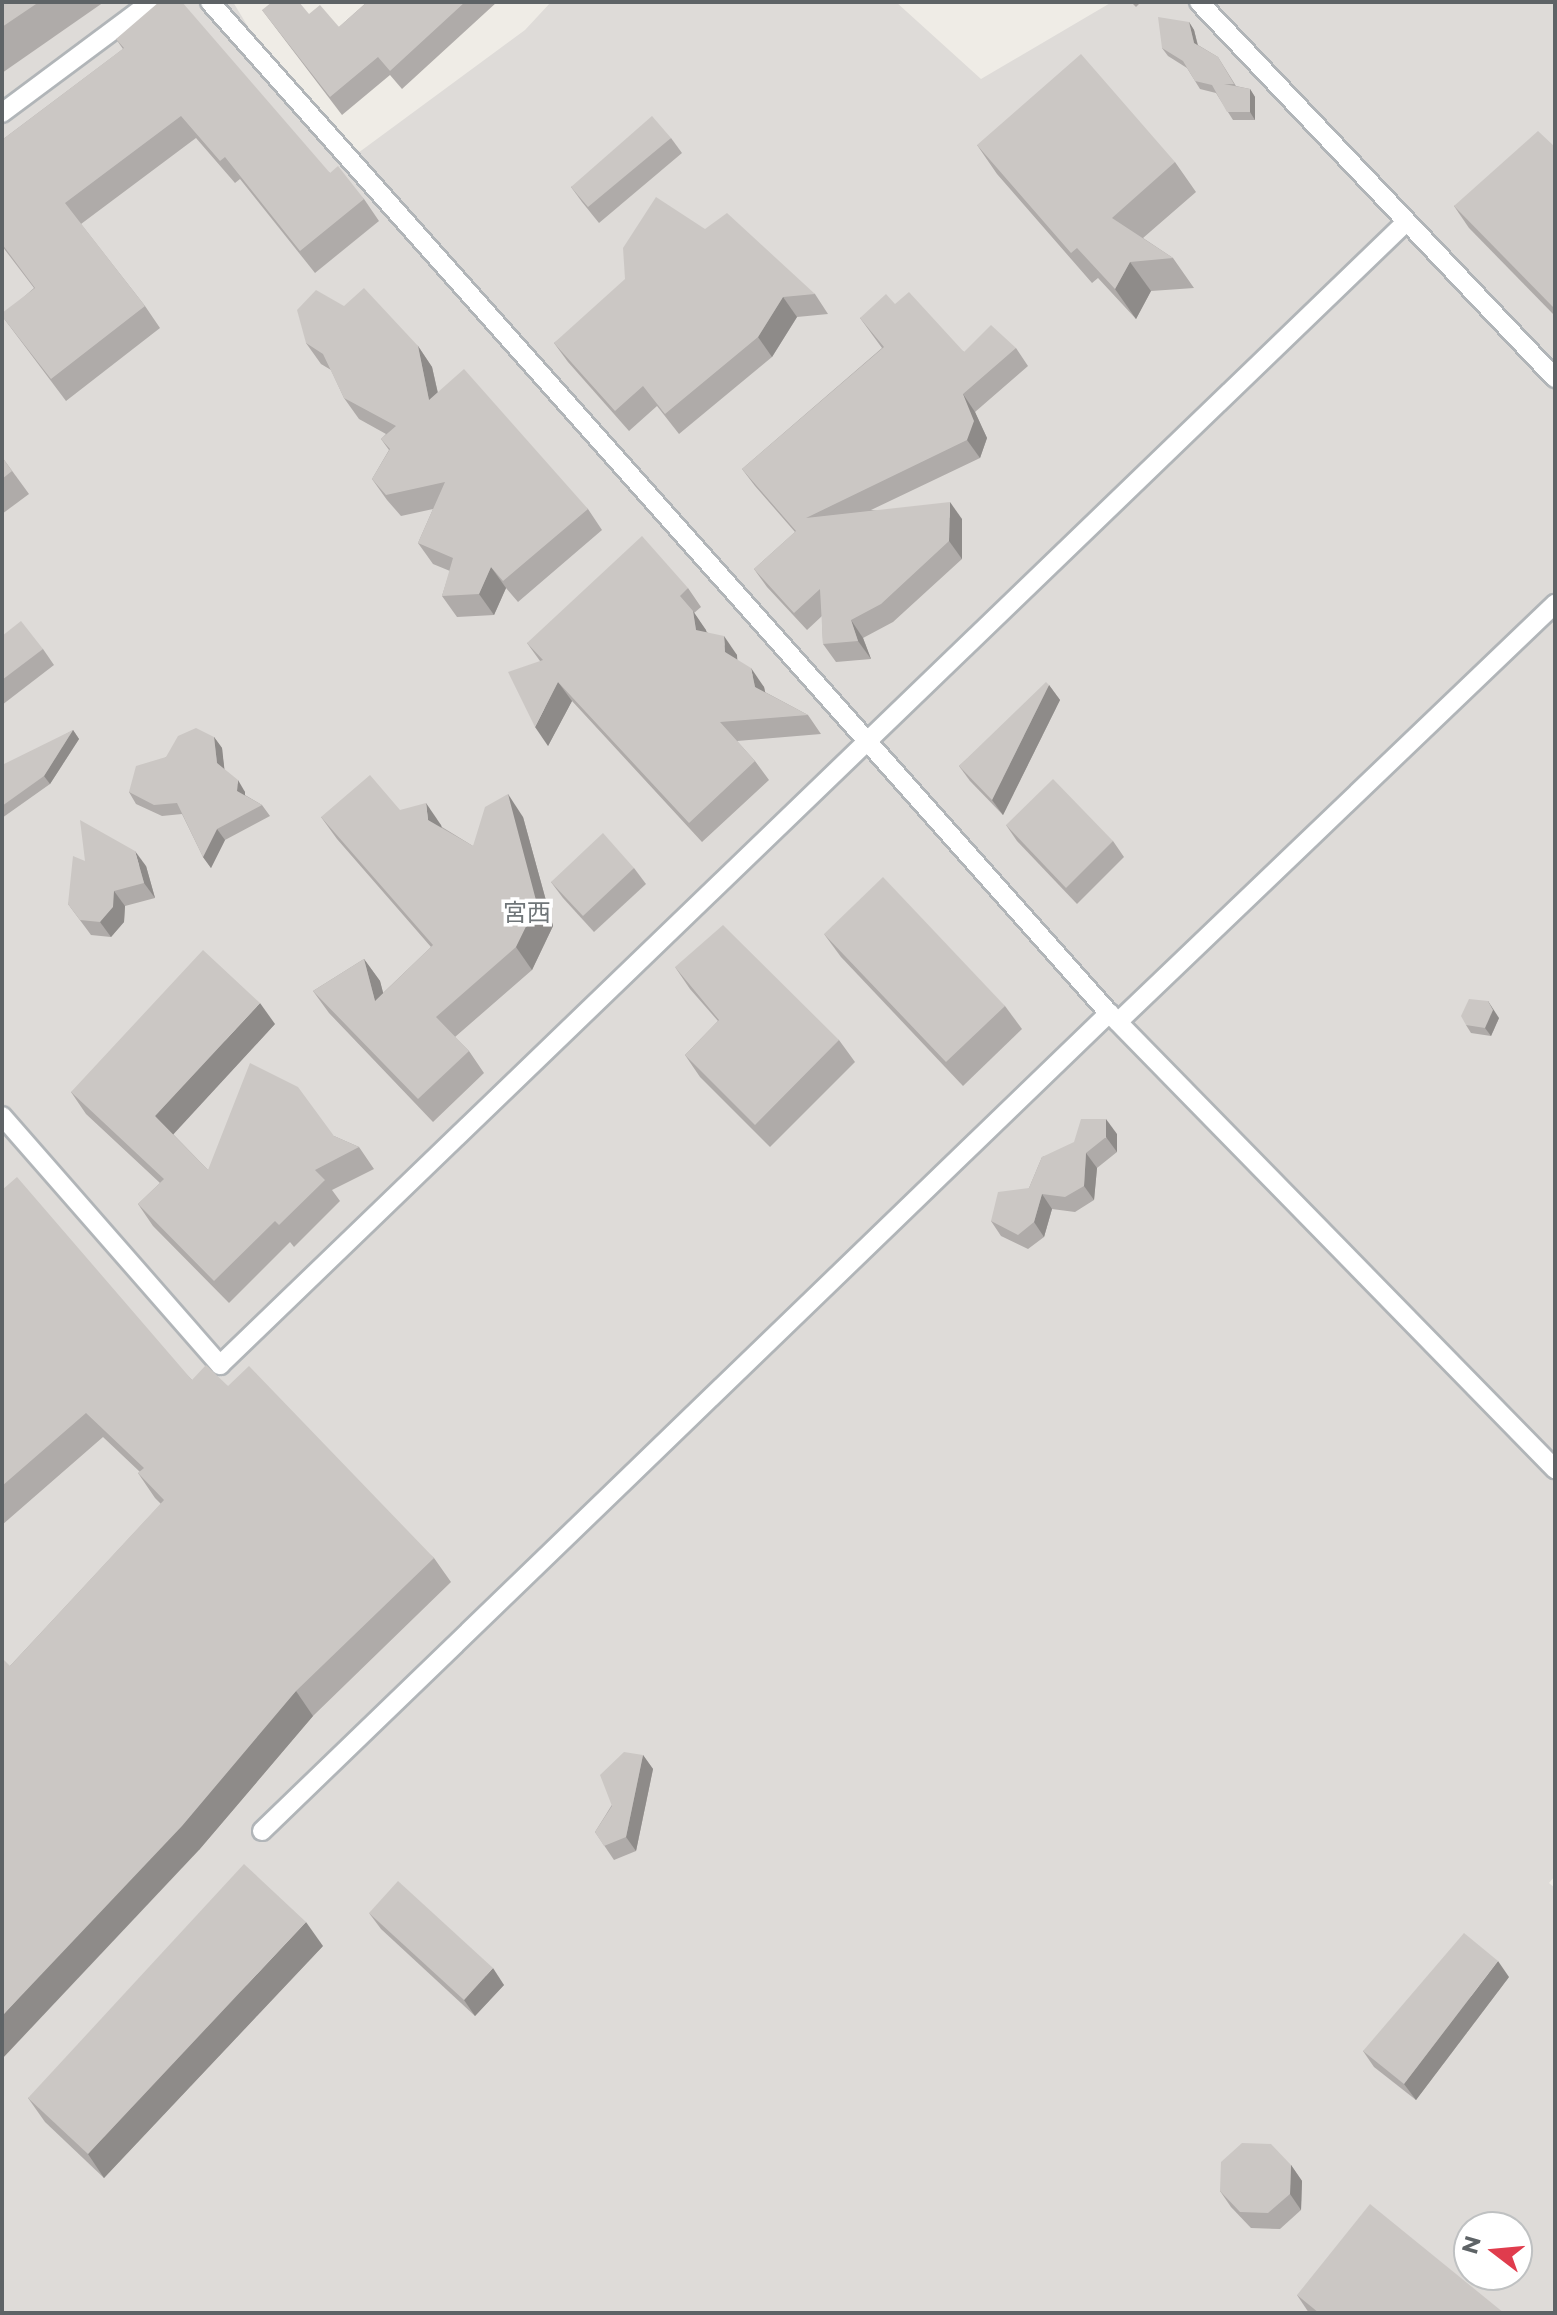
<!DOCTYPE html>
<meta charset="utf-8">
<style>
body{margin:0}
#map{position:relative;width:1557px;height:2315px;overflow:hidden;background:#efece6;font-family:Montserrat,"Noto Sans JP",sans-serif}
div>[style]{position:absolute}
.industrial>*{inset:0;background:#dedbd8}
.roads{filter:drop-shadow(2px 0 #b1b5b8) drop-shadow(-2px 0 #b1b5b8) drop-shadow(0 2px #b1b5b8) drop-shadow(0 -2px #b1b5b8)}
.service>*{height:18px;margin:-9px;padding:0 9px;transform-origin:9px;border-radius:9px;background:#fff}
.wall>*{inset:0;background:#afaba9}
.shaded-wall>*{inset:0;background:#8e8b89}
.building>*{inset:0;background:#cbc7c4}
span{translate:-50% -50%;white-space:nowrap;text-align:center;line-height:1.15;-webkit-text-stroke:7px #fff;paint-order:stroke}
.quarter-label{font-size:24px;color:#6f7578}
.frame{position:absolute;inset:0;border:4px solid #5e6366;pointer-events:none}
.north{position:absolute;left:1453px;top:2211px;width:80px;height:80px;box-sizing:border-box;background:#fff;border:2px solid #bfc1c2;border-radius:50%;rotate:286deg;font-size:22px;font-weight:700;line-height:32px;text-align:center;color:#5e6366}
.north::after{content:'';display:block;margin:auto;width:28px;height:36px;background:#e03c4d;clip-path:polygon(50% 0,100% 100%,50% 72%,0 100%)}
</style>
<div id="map">
<div class="industrial">
<i style="clip-path:polygon(evenodd,2px 2px,233px 2px,253px 35px,358px 153px,525px 30px,551px 2px,896px 2px,981px 79px,1112px 2px,1555px 2px,1555px 1876px,1549px 1883px,1555px 1888px,1555px 2313px,2px 2313px,2px 2px,1469px 2227px,1517px 2227px,1517px 2275px,1469px 2275px,1469px 2227px)"></i>
</div>
<div class="roads">
<div class="service">
<i style="left:210px;top:2px;width:1353px;rotate:48.36deg"></i>
<i style="left:1109px;top:1013px;width:638px;rotate:45.64deg"></i>
<i style="left:1199px;top:2px;width:518px;rotate:46.57deg"></i>
<i style="left:2px;top:113px;width:186px;rotate:-36.7deg"></i>
<i style="left:1118px;top:1022px;width:605px;rotate:-43.73deg"></i>
<i style="left:2px;top:1116px;width:331px;rotate:48.8deg"></i>
<i style="left:220px;top:1365px;width:1644px;rotate:-43.94deg"></i>
<i style="left:262px;top:1831px;width:1178px;rotate:-44deg"></i>
</div>
</div>
<div class="wall">
<i style="clip-path:polygon(2px 2px,104px 2px,2px 73px)"></i>
<i style="clip-path:polygon(367px 2px,497px 2px,402px 89px,390px 75px,342px 115px,262px 10px,309px 14px,339px 27px)"></i>
<i style="clip-path:polygon(1131px 2px,1141px 2px,1136px 7px)"></i>
<i style="clip-path:polygon(1189px 22px,1194px 30px,1198px 45px,1218px 57px,1236px 86px,1250px 89px,1255px 97px,1255px 120px,1233px 120px,1216px 93px,1200px 89px,1187px 68px,1168px 56px,1162px 48px)"></i>
<i style="clip-path:polygon(116px 39px,330px 173px,364px 199px,379px 221px,315px 273px,240px 179px,235px 183px,196px 138px,81px 224px,145px 306px,160px 328px,66px 401px,2px 316px,34px 288px,2px 246px,2px 140px,123px 49px)"></i>
<i style="clip-path:polygon(671px 138px,682px 153px,599px 223px,582px 202px,571px 187px)"></i>
<i style="clip-path:polygon(977px 145px,1175px 162px,1196px 192px,1143px 238px,1173px 258px,1194px 288px,1151px 291px,1136px 319px,1098px 278px,1092px 283px,997px 174px)"></i>
<i style="clip-path:polygon(1555px 147px,1555px 316px,1469px 228px,1454px 206px)"></i>
<i style="clip-path:polygon(705px 229px,815px 294px,828px 314px,797px 317px,772px 357px,679px 434px,657px 406px,629px 431px,568px 362px,554px 343px)"></i>
<i style="clip-path:polygon(895px 304px,964px 352px,1016px 348px,1028px 366px,975px 412px,987px 438px,980px 458px,871px 510px,962px 519px,962px 559px,893px 622px,863px 638px,871px 659px,836px 662px,823px 644px,822px 616px,807px 630px,767px 587px,754px 569px,795px 532px,755px 486px,742px 469px,882px 348px,860px 318px)"></i>
<i style="clip-path:polygon(344px 306px,418px 346px,432px 367px,438px 393px,588px 509px,602px 530px,518px 602px,506px 588px,494px 615px,457px 617px,442px 596px,450px 571px,433px 564px,418px 543px,433px 509px,401px 516px,387px 500px,372px 479px,389px 450px,381px 439px,386px 434px,359px 419px,344px 398px,331px 370px,321px 364px,306px 343px)"></i>
<i style="clip-path:polygon(2px 457px,29px 494px,2px 514px)"></i>
<i style="clip-path:polygon(688px 588px,701px 607px,694px 613px,707px 632px,737px 655px,737px 660px,764px 687px,765px 692px,808px 715px,821px 734px,737px 741px,755px 761px,769px 780px,702px 842px,572px 701px,548px 746px,540px 661px,527px 643px)"></i>
<i style="clip-path:polygon(2px 636px,43px 649px,54px 665px,2px 705px)"></i>
<i style="clip-path:polygon(1049px 685px,1060px 700px,1003px 815px,970px 781px,959px 766px)"></i>
<i style="clip-path:polygon(73px 730px,79px 739px,50px 784px,2px 818px,2px 771px)"></i>
<i style="clip-path:polygon(214px 737px,222px 748px,224px 769px,245px 792px,245px 795px,262px 805px,270px 816px,225px 840px,211px 868px,203px 857px,182px 814px,162px 816px,136px 804px,129px 792px,166px 757px)"></i>
<i style="clip-path:polygon(400px 810px,441px 825px,442px 827px,473px 846px,523px 817px,553px 926px,532px 970px,455px 1037px,469px 1051px,484px 1073px,433px 1122px,329px 1013px,313px 991px,364px 959px,380px 981px,383px 993px,431px 947px,337px 839px,321px 817px)"></i>
<i style="clip-path:polygon(1006px 825px,1113px 841px,1124px 857px,1077px 904px,1017px 841px)"></i>
<i style="clip-path:polygon(85px 861px,146px 866px,155px 898px,125px 906px,124px 922px,111px 937px,91px 935px,68px 904px)"></i>
<i style="clip-path:polygon(634px 868px,646px 884px,594px 932px,563px 898px,551px 882px)"></i>
<i style="clip-path:polygon(824px 934px,1005px 1006px,1022px 1029px,963px 1086px,841px 957px)"></i>
<i style="clip-path:polygon(675px 967px,839px 1040px,855px 1062px,770px 1147px,700px 1077px,685px 1055px,718px 1021px,690px 989px)"></i>
<i style="clip-path:polygon(1499px 1018px,1491px 1036px,1471px 1033px,1466px 1025px)"></i>
<i style="clip-path:polygon(275px 1024px,173px 1134px,208px 1170px,334px 1136px,359px 1147px,374px 1169px,332px 1190px,340px 1201px,294px 1247px,290px 1242px,229px 1303px,153px 1226px,138px 1204px,160px 1183px,86px 1114px,71px 1092px)"></i>
<i style="clip-path:polygon(1117px 1134px,1117px 1152px,1097px 1168px,1094px 1200px,1075px 1212px,1052px 1209px,1044px 1237px,1028px 1249px,1001px 1236px,991px 1221px,1029px 1188px,1042px 1157px)"></i>
<i style="clip-path:polygon(2px 1190px,192px 1380px,228px 1386px,434px 1558px,451px 1582px,313px 1716px,199px 1850px,10px 1666px,161px 1504px,155px 1498px,138px 1473px,140px 1472px,103px 1437px,2px 1525px)"></i>
<i style="clip-path:polygon(643px 1755px,653px 1769px,636px 1851px,614px 1860px,595px 1832px)"></i>
<i style="clip-path:polygon(369px 1913px,504px 1985px,475px 2016px,381px 1929px)"></i>
<i style="clip-path:polygon(323px 1946px,104px 2178px,45px 2122px,28px 2098px)"></i>
<i style="clip-path:polygon(1509px 1977px,1416px 2100px,1374px 2067px,1363px 2051px)"></i>
<i style="clip-path:polygon(1291px 2165px,1302px 2181px,1301px 2210px,1280px 2229px,1251px 2228px,1231px 2207px,1220px 2191px)"></i>
<i style="clip-path:polygon(1297px 2295px,1504px 2313px,1309px 2313px)"></i>
</div>
<div class="shaded-wall">
<i style="clip-path:polygon(1189px 22px,1194px 30px,1199px 51px,1194px 43px)"></i>
<i style="clip-path:polygon(1250px 89px,1255px 97px,1255px 120px,1250px 112px)"></i>
<i style="clip-path:polygon(1130px 262px,1151px 291px,1136px 319px,1115px 289px)"></i>
<i style="clip-path:polygon(783px 297px,797px 317px,772px 357px,758px 337px)"></i>
<i style="clip-path:polygon(418px 346px,432px 367px,444px 421px,429px 400px)"></i>
<i style="clip-path:polygon(963px 394px,975px 412px,987px 438px,980px 458px,967px 440px)"></i>
<i style="clip-path:polygon(950px 502px,962px 519px,962px 559px,949px 541px)"></i>
<i style="clip-path:polygon(491px 567px,506px 588px,494px 615px,479px 594px)"></i>
<i style="clip-path:polygon(693px 611px,706px 630px,709px 649px,696px 630px)"></i>
<i style="clip-path:polygon(851px 620px,863px 638px,871px 659px,858px 641px)"></i>
<i style="clip-path:polygon(724px 636px,737px 655px,738px 671px,725px 652px)"></i>
<i style="clip-path:polygon(751px 668px,764px 687px,768px 705px,755px 687px)"></i>
<i style="clip-path:polygon(558px 682px,572px 701px,548px 746px,535px 727px)"></i>
<i style="clip-path:polygon(1049px 685px,1060px 700px,1003px 815px,992px 800px)"></i>
<i style="clip-path:polygon(73px 730px,79px 739px,50px 784px,44px 776px)"></i>
<i style="clip-path:polygon(214px 737px,222px 748px,225px 774px,217px 763px)"></i>
<i style="clip-path:polygon(238px 780px,245px 792px,245px 802px,237px 791px)"></i>
<i style="clip-path:polygon(508px 794px,523px 817px,553px 926px,532px 970px,516px 947px)"></i>
<i style="clip-path:polygon(426px 803px,441px 825px,444px 842px,428px 820px)"></i>
<i style="clip-path:polygon(217px 829px,225px 840px,211px 868px,203px 857px)"></i>
<i style="clip-path:polygon(135px 851px,146px 866px,155px 898px,144px 883px)"></i>
<i style="clip-path:polygon(114px 891px,125px 906px,124px 922px,111px 937px,100px 922px)"></i>
<i style="clip-path:polygon(364px 959px,380px 981px,391px 1023px,375px 1001px)"></i>
<i style="clip-path:polygon(1488px 1001px,1499px 1018px,1491px 1036px,1485px 1028px)"></i>
<i style="clip-path:polygon(260px 1003px,275px 1024px,170px 1138px,155px 1116px)"></i>
<i style="clip-path:polygon(1106px 1119px,1117px 1134px,1117px 1152px,1106px 1137px)"></i>
<i style="clip-path:polygon(1086px 1153px,1097px 1168px,1094px 1200px,1084px 1186px)"></i>
<i style="clip-path:polygon(1042px 1194px,1052px 1209px,1044px 1237px,1034px 1222px)"></i>
<i style="clip-path:polygon(296px 1691px,313px 1716px,199px 1850px,2px 2059px,2px 2016px)"></i>
<i style="clip-path:polygon(643px 1755px,653px 1769px,636px 1851px,626px 1837px)"></i>
<i style="clip-path:polygon(306px 1922px,323px 1946px,104px 2178px,88px 2154px)"></i>
<i style="clip-path:polygon(1498px 1961px,1509px 1977px,1416px 2100px,1404px 2084px)"></i>
<i style="clip-path:polygon(493px 1968px,504px 1985px,475px 2016px,464px 2000px)"></i>
<i style="clip-path:polygon(1291px 2165px,1302px 2181px,1301px 2210px,1290px 2194px)"></i>
</div>
<div class="building">
<i style="clip-path:polygon(2px 2px,39px 2px,2px 27px)"></i>
<i style="clip-path:polygon(159px 2px,182px 2px,330px 173px,338px 166px,364px 199px,300px 251px,225px 157px,220px 161px,181px 116px,65px 203px,145px 306px,51px 379px,2px 316px,2px 313px,35px 288px,2px 244px,2px 140px,124px 48px,116px 39px)"></i>
<i style="clip-path:polygon(272px 2px,299px 2px,309px 14px,320px 5px,339px 27px,367px 2px,465px 2px,390px 71px,378px 57px,330px 97px,262px 10px)"></i>
<i style="clip-path:polygon(1158px 17px,1189px 22px,1194px 43px,1218px 57px,1234px 84px,1224px 84px,1250px 89px,1250px 112px,1227px 112px,1212px 85px,1195px 81px,1183px 61px,1162px 48px)"></i>
<i style="clip-path:polygon(1081px 54px,1175px 162px,1112px 218px,1173px 258px,1130px 262px,1115px 289px,1077px 248px,1071px 253px,977px 145px)"></i>
<i style="clip-path:polygon(652px 116px,671px 138px,588px 207px,571px 187px)"></i>
<i style="clip-path:polygon(1538px 131px,1555px 147px,1555px 309px,1454px 206px)"></i>
<i style="clip-path:polygon(656px 197px,705px 229px,727px 213px,815px 294px,783px 297px,758px 337px,665px 414px,643px 386px,615px 411px,554px 343px,625px 279px,623px 248px)"></i>
<i style="clip-path:polygon(364px 288px,418px 346px,429px 400px,464px 369px,588px 509px,503px 581px,491px 567px,479px 594px,442px 596px,453px 558px,418px 543px,445px 482px,386px 495px,372px 479px,390px 449px,381px 439px,396px 426px,344px 398px,323px 354px,306px 343px,297px 310px,316px 290px,344px 306px)"></i>
<i style="clip-path:polygon(909px 292px,964px 352px,991px 325px,1016px 348px,963px 394px,974px 421px,967px 440px,806px 518px,950px 502px,949px 541px,881px 604px,851px 620px,858px 641px,823px 644px,820px 589px,794px 613px,754px 569px,796px 531px,742px 469px,884px 347px,860px 318px,886px 294px,895px 304px)"></i>
<i style="clip-path:polygon(2px 457px,12px 471px,2px 479px)"></i>
<i style="clip-path:polygon(642px 536px,688px 588px,680px 596px,693px 611px,696px 630px,724px 636px,725px 652px,751px 668px,755px 687px,808px 715px,720px 722px,755px 761px,689px 823px,558px 682px,535px 727px,508px 672px,543px 660px,527px 643px)"></i>
<i style="clip-path:polygon(21px 621px,43px 649px,2px 680px,2px 636px)"></i>
<i style="clip-path:polygon(1046px 682px,1049px 685px,992px 800px,959px 766px)"></i>
<i style="clip-path:polygon(196px 728px,214px 737px,217px 763px,238px 780px,237px 791px,262px 805px,217px 829px,203px 857px,177px 803px,154px 805px,129px 792px,136px 766px,166px 757px,178px 736px)"></i>
<i style="clip-path:polygon(73px 730px,44px 776px,2px 806px,2px 771px,4px 764px)"></i>
<i style="clip-path:polygon(370px 775px,400px 810px,426px 803px,428px 820px,473px 846px,485px 807px,508px 794px,537px 904px,516px 947px,436px 1017px,469px 1051px,418px 1099px,313px 991px,364px 959px,375px 1001px,433px 945px,321px 817px)"></i>
<i style="clip-path:polygon(1053px 779px,1113px 841px,1066px 888px,1006px 825px)"></i>
<i style="clip-path:polygon(80px 820px,135px 851px,144px 883px,114px 891px,113px 907px,100px 922px,80px 920px,68px 904px,73px 856px,85px 861px)"></i>
<i style="clip-path:polygon(603px 833px,634px 868px,583px 916px,551px 882px)"></i>
<i style="clip-path:polygon(883px 877px,1005px 1006px,946px 1062px,824px 934px)"></i>
<i style="clip-path:polygon(723px 925px,839px 1040px,755px 1125px,685px 1055px,719px 1020px,675px 967px)"></i>
<i style="clip-path:polygon(203px 950px,260px 1003px,155px 1116px,208px 1170px,250px 1063px,298px 1087px,334px 1136px,359px 1147px,315px 1170px,325px 1180px,279px 1225px,275px 1221px,214px 1281px,138px 1204px,164px 1179px,71px 1092px)"></i>
<i style="clip-path:polygon(1469px 999px,1488px 1001px,1493px 1010px,1485px 1028px,1466px 1025px,1461px 1016px)"></i>
<i style="clip-path:polygon(1081px 1119px,1106px 1119px,1106px 1137px,1086px 1153px,1084px 1186px,1065px 1197px,1042px 1194px,1034px 1222px,1018px 1235px,991px 1221px,998px 1192px,1029px 1188px,1042px 1157px,1074px 1142px)"></i>
<i style="clip-path:polygon(17px 1177px,192px 1380px,206px 1365px,228px 1386px,249px 1366px,434px 1558px,296px 1691px,182px 1826px,2px 2016px,2px 1658px,10px 1666px,164px 1500px,138px 1473px,144px 1468px,86px 1413px,2px 1486px,2px 1190px)"></i>
<i style="clip-path:polygon(624px 1752px,643px 1755px,626px 1837px,604px 1846px,595px 1832px,612px 1806px,600px 1775px)"></i>
<i style="clip-path:polygon(244px 1864px,306px 1922px,88px 2154px,28px 2098px)"></i>
<i style="clip-path:polygon(398px 1881px,493px 1968px,464px 2000px,369px 1913px)"></i>
<i style="clip-path:polygon(1464px 1933px,1498px 1961px,1404px 2084px,1363px 2051px)"></i>
<i style="clip-path:polygon(1242px 2143px,1271px 2144px,1291px 2165px,1290px 2194px,1268px 2213px,1240px 2212px,1220px 2191px,1221px 2162px)"></i>
<i style="clip-path:polygon(1370px 2204px,1504px 2313px,1319px 2313px,1297px 2295px)"></i>
</div>
<div class="quarter-label">
<span style="left:527px;top:913px">宮西</span>
</div>
<div class="frame"></div>
<div class="north">N</div>
</div>
